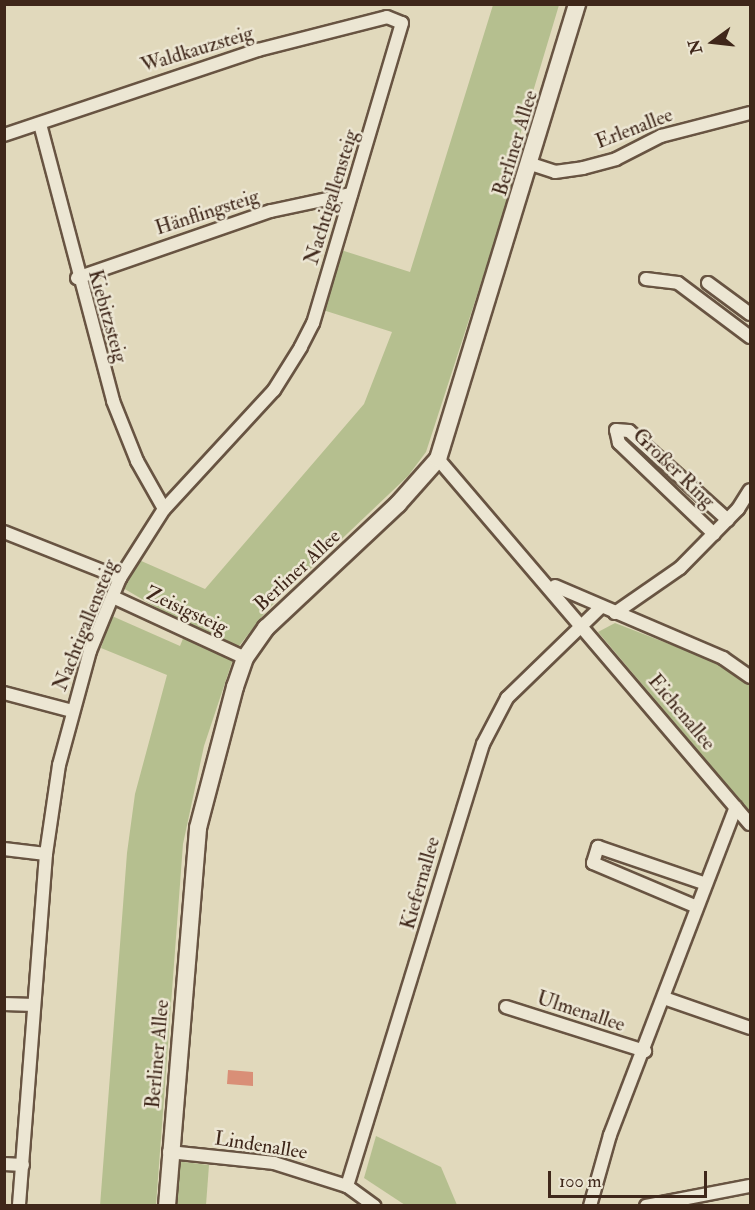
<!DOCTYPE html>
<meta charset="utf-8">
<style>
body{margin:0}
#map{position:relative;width:755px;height:1210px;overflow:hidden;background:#e1d9bc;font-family:"IM FELL Double Pica",serif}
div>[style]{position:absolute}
.green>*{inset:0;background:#b5bf8f}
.building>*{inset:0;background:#d98f77}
.roads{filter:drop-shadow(2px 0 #685442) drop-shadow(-2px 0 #685442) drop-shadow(0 2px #685442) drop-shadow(0 -2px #685442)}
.street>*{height:12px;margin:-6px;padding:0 6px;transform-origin:6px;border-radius:6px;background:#ece6d3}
.secondary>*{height:16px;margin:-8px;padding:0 8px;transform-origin:8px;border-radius:8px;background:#ece6d3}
span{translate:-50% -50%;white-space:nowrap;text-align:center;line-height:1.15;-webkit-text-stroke:5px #ece6d3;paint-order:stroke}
.street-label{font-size:20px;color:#3f271a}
.frame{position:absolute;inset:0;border:6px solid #3f271a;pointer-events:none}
.north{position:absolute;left:683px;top:12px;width:60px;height:60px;-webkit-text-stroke:4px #ece6d3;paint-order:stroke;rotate:255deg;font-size:16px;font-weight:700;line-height:24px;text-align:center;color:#3f271a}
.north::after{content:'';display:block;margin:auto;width:21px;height:27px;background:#3f271a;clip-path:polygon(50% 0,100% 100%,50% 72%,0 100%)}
.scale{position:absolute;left:548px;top:1171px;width:159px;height:27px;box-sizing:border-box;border:3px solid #3f271a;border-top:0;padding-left:8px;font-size:18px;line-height:21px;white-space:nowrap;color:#3f271a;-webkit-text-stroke:4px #ece6d3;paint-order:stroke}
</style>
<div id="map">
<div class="green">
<i style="clip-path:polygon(493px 5px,559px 5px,508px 175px,515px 178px,426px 452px,408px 476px,267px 610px,236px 650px,204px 746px,183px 844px,156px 1205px,100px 1206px,127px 853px,135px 794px,167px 675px,101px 648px,112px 616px,180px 646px,188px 626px,123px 588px,139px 560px,205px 589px,364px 404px,392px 332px,323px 310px,341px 250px,410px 272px)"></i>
<i style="clip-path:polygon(615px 623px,718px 663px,750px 683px,750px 812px,598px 632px)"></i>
<i style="clip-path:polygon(376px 1136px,441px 1167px,457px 1205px,405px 1205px,364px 1178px)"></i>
<i style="clip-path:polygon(176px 1161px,209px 1165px,206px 1205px,175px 1206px)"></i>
</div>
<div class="building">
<i style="clip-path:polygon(228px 1070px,253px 1072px,253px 1086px,227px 1084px)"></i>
</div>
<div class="roads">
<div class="street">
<i style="left:40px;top:124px;width:286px;rotate:75.2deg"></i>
<i style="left:113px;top:401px;width:65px;rotate:68.2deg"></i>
<i style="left:137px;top:461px;width:55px;rotate:60.6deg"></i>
<i style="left:4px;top:135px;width:268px;rotate:-18.5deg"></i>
<i style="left:258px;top:50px;width:133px;rotate:-14.3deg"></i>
<i style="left:387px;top:17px;width:16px;rotate:22deg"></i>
<i style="left:402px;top:23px;width:313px;rotate:106.5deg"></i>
<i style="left:313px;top:323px;width:27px;rotate:117deg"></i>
<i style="left:301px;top:347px;width:51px;rotate:122.1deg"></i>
<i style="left:274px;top:390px;width:162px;rotate:132.7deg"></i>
<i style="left:164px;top:509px;width:82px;rotate:122.5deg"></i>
<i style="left:120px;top:578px;width:79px;rotate:112.3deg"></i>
<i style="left:90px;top:651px;width:118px;rotate:105.2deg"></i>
<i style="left:59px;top:765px;width:90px;rotate:98.3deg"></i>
<i style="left:46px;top:854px;width:353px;rotate:94.4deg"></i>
<i style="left:531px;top:164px;width:25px;rotate:18deg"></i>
<i style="left:555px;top:172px;width:28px;rotate:-8deg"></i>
<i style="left:583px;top:168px;width:34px;rotate:-15deg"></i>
<i style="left:616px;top:159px;width:51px;rotate:-27.1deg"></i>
<i style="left:661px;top:136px;width:92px;rotate:-14.5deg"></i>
<i style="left:77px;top:278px;width:205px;rotate:-19.1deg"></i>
<i style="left:271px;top:211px;width:82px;rotate:-12deg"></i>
<i style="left:646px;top:279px;width:32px;rotate:7deg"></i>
<i style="left:678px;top:283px;width:90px;rotate:36.9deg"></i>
<i style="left:708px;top:283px;width:52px;rotate:36.4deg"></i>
<i style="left:438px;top:459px;width:480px;rotate:49.5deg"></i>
<i style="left:4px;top:532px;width:125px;rotate:21.6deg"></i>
<i style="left:714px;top:534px;width:132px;rotate:-136.2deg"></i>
<i style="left:619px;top:443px;width:13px;rotate:-103deg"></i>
<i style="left:616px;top:430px;width:13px;rotate:4deg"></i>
<i style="left:629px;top:431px;width:133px;rotate:42deg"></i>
<i style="left:555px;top:586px;width:183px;rotate:23.2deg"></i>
<i style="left:723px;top:658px;width:33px;rotate:35deg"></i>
<i style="left:113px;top:597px;width:145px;rotate:24.8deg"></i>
<i style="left:615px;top:613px;width:79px;rotate:-34.7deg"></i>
<i style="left:680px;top:568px;width:83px;rotate:-45.5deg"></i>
<i style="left:738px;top:509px;width:22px;rotate:-58deg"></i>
<i style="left:4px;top:693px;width:70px;rotate:14.8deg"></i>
<i style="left:4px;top:849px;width:42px;rotate:6.8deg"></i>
<i style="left:697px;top:907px;width:113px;rotate:-157.1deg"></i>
<i style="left:593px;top:863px;width:17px;rotate:-73deg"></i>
<i style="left:598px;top:847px;width:114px;rotate:18.9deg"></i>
<i style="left:664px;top:998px;width:91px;rotate:19.2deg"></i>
<i style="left:4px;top:1004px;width:30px;rotate:2deg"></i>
<i style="left:506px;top:1007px;width:146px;rotate:17.6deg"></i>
<i style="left:169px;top:1152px;width:106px;rotate:6deg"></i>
<i style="left:274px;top:1163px;width:77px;rotate:17.5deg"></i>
<i style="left:347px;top:1186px;width:34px;rotate:36deg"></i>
<i style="left:4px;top:1164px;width:19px;rotate:3deg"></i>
<i style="left:347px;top:1186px;width:462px;rotate:-72.9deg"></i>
<i style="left:483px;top:744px;width:52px;rotate:-62.4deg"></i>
<i style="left:507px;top:698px;width:129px;rotate:-44.1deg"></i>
<i style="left:590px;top:1206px;width:74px;rotate:-74.3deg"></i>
<i style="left:610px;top:1135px;width:351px;rotate:-69deg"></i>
<i style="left:646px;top:1206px;width:106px;rotate:-10.9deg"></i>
</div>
<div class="secondary">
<i style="left:167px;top:1206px;width:379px;rotate:-85.3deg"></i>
<i style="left:198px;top:828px;width:146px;rotate:-75.3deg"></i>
<i style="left:235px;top:687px;width:31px;rotate:-71deg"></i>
<i style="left:245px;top:658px;width:37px;rotate:-55deg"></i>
<i style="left:266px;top:628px;width:181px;rotate:-43.2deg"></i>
<i style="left:398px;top:504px;width:60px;rotate:-48.4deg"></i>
<i style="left:438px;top:459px;width:476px;rotate:-73deg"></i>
</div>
</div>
<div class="street-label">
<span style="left:197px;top:49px;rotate:-17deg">Waldkauzsteig</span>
<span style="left:634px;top:128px;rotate:-21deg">Erlenallee</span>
<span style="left:515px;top:143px;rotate:-73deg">Berliner Allee</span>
<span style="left:331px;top:197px;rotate:-73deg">Nachtigallensteig</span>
<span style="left:207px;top:212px;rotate:-18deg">Hänflingsteig</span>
<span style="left:108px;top:316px;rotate:74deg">Kiebitzsteig</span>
<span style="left:674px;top:468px;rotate:44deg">Großer Ring</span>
<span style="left:297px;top:570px;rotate:-43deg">Berliner Allee</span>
<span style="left:187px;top:610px;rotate:25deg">Zeisigsteig</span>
<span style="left:85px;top:625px;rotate:-68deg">Nachtigallensteig</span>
<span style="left:682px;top:712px;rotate:50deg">Eichenallee</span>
<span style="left:420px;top:883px;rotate:-74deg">Kiefernallee</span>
<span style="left:581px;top:1011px;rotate:18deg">Ulmenallee</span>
<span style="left:157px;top:1054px;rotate:-85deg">Berliner Allee</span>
<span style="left:261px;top:1145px;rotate:9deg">Lindenallee</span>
</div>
<div class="frame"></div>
<div class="north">N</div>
<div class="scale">100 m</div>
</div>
